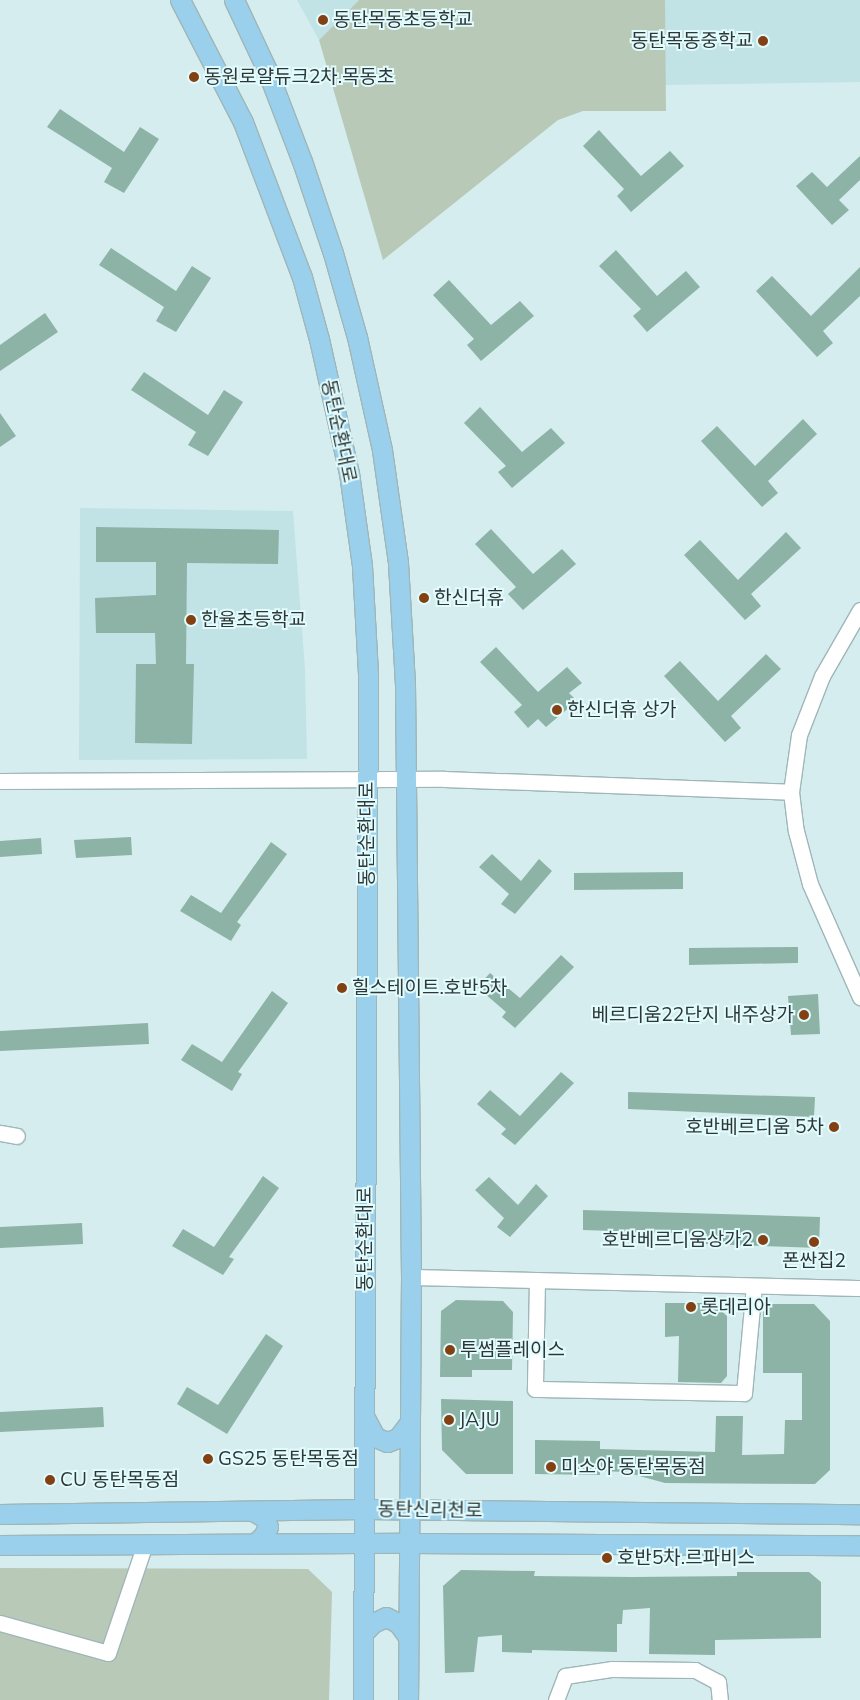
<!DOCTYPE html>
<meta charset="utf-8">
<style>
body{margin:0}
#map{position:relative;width:860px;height:1700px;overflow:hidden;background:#d5edef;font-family:Mulish,"Noto Sans KR",sans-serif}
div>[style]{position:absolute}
.built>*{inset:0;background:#c1e3e6}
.green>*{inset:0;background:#b9c9b7}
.building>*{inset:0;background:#8cb3a6}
.roads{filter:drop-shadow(1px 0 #9fb6b8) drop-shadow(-1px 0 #9fb6b8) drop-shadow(0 1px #9fb6b8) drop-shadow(0 -1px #9fb6b8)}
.minor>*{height:15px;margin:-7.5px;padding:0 7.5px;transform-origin:7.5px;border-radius:7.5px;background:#fff}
.major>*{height:19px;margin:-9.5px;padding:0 9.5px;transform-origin:9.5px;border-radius:9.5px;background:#9ad0eb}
.dots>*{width:14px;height:14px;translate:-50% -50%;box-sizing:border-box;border:2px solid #e2fbfd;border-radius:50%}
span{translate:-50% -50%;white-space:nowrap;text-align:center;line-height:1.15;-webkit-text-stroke:4px #e2fbfd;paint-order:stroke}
.poi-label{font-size:19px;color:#2e3738}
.left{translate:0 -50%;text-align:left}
.right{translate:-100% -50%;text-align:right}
.street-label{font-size:19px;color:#2e3738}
</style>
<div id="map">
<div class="built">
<i style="clip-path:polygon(297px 0,359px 0,319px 40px)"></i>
<i style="clip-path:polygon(665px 0,860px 0,860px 82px,665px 85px)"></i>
<i style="clip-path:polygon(80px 508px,293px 511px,305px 669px,307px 759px,79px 760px)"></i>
</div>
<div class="green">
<i style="clip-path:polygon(359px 0,665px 0,666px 111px,583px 111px,558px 120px,383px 260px,319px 40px)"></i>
<i style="clip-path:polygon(0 1568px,308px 1569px,332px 1592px,329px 1700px,0 1700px)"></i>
</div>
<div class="building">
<i style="clip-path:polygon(60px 109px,124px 152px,140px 127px,159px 139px,124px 193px,104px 182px,112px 168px,47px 127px)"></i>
<i style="clip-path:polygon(599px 130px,641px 176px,670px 151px,684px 166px,631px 212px,617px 196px,624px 189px,583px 146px)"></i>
<i style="clip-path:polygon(860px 156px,860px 180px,839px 200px,849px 210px,832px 225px,796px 186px,812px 172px,827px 187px)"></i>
<i style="clip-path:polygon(111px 248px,176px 291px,192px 266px,211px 278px,176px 332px,156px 321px,164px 307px,99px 265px)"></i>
<i style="clip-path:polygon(616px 250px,657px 296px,686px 271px,700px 287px,647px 332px,633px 316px,641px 309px,599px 266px)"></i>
<i style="clip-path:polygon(860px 267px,860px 296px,823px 331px,833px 343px,817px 357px,756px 291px,772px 276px,811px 316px)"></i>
<i style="clip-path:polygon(449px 280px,491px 325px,520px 301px,534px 316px,481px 361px,467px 345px,474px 339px,433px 295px)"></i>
<i style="clip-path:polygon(45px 313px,58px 332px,0 371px,0 345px)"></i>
<i style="clip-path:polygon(144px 372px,208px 415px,224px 390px,243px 402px,208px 456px,188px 445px,196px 432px,131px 390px)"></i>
<i style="clip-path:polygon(480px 407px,522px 452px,551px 428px,565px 443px,512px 488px,498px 472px,506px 466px,464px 423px)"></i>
<i style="clip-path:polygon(0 413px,16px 436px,0 447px)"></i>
<i style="clip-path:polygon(803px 419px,817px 434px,768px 481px,778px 493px,762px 507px,701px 441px,717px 426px,755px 466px)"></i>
<i style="clip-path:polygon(96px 527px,279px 530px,278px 564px,187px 563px,186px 664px,194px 664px,192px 744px,135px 743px,136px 664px,156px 664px,155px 633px,96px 633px,95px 598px,156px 595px,156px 562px,96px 562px)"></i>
<i style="clip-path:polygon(491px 529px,533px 574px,562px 549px,576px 564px,523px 610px,508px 594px,516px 587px,475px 544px)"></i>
<i style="clip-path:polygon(786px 532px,801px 548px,751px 594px,761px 606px,745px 620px,684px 555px,700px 540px,738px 580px)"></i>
<i style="clip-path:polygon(496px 647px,538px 692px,567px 667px,582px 683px,569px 693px,577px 701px,546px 727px,538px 719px,528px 728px,514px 712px,522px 705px,480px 662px)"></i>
<i style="clip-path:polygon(766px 654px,781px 669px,731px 716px,741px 728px,725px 742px,664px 676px,680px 661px,718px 701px)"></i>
<i style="clip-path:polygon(131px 837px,132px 855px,76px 858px,74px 840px)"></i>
<i style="clip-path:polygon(41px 838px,42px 854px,0 857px,0 841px)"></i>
<i style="clip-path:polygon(271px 842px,287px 854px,237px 922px,241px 925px,231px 941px,180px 911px,191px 895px,221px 913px)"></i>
<i style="clip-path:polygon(492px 854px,521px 881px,539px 859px,552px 871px,515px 914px,501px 904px,509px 894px,479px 867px)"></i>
<i style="clip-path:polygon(683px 872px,683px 889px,574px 890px,574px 873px)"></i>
<i style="clip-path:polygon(798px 947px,798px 963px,689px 965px,689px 948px)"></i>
<i style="clip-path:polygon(561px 955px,574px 967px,515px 1028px,502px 1017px,506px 1012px,477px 987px,490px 973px,520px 998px)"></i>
<i style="clip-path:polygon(272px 991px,288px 1003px,238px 1072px,242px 1074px,232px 1091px,181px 1060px,192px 1044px,222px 1062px)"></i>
<i style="clip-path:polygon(818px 994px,820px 1034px,791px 1035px,788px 996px)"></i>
<i style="clip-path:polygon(148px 1023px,149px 1044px,0 1051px,0 1031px)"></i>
<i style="clip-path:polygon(561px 1072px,574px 1083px,515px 1145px,501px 1134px,506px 1129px,477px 1104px,490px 1090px,520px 1116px)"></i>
<i style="clip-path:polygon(628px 1092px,815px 1097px,814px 1117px,628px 1109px)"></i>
<i style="clip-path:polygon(263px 1176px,279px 1188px,229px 1257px,234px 1259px,223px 1275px,172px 1246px,183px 1229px,214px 1247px)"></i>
<i style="clip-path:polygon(489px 1177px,518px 1205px,536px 1184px,548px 1196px,510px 1237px,497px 1227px,504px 1218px,475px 1190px)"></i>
<i style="clip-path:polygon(583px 1210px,820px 1217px,819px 1248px,706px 1244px,707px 1234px,583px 1230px)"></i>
<i style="clip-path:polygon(82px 1223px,83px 1244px,0 1248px,0 1227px)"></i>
<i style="clip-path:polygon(456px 1300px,503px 1301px,513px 1312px,512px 1370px,472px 1370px,472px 1377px,440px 1377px,441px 1311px)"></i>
<i style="clip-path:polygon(665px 1303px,713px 1303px,727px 1316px,727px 1376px,721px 1383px,678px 1382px,679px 1336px,665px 1337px)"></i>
<i style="clip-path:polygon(771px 1304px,814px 1304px,830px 1321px,830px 1470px,815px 1484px,665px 1483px,625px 1472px,600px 1471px,600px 1475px,535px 1474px,535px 1440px,600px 1441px,600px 1449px,715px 1452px,716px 1416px,743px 1416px,742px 1455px,784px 1454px,785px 1420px,802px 1420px,802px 1373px,763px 1373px,763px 1312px)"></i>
<i style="clip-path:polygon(266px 1334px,283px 1346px,227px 1434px,177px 1404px,187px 1387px,218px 1405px)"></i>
<i style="clip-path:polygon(441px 1399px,513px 1401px,513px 1474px,466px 1474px,442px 1450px)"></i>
<i style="clip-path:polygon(103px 1407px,104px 1427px,0 1432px,0 1412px)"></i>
<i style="clip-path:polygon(461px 1570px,535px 1571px,534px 1576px,633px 1577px,737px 1576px,737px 1572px,809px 1572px,821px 1582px,821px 1638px,715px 1640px,715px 1655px,649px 1654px,650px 1608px,623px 1610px,622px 1624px,617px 1624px,617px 1652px,532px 1650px,532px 1653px,502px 1652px,502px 1635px,478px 1637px,474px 1672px,445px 1673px,443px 1586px)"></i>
</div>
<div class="roads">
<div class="minor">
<i style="left:860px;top:610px;width:76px;rotate:119.9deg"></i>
<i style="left:822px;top:676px;width:63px;rotate:111.3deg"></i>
<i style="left:799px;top:735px;width:58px;rotate:98deg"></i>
<i style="left:791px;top:792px;width:39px;rotate:83deg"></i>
<i style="left:796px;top:831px;width:55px;rotate:75.2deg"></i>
<i style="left:810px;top:884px;width:124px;rotate:66.1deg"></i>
<i style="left:0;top:781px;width:444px;rotate:-0.3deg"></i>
<i style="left:444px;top:779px;width:347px;rotate:2.1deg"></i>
<i style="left:0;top:1133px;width:17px;rotate:10deg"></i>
<i style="left:411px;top:1277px;width:449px;rotate:1.4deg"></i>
<i style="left:537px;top:1280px;width:109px;rotate:91.1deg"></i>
<i style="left:535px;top:1389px;width:209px;rotate:1.1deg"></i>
<i style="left:744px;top:1393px;width:107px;rotate:-84.7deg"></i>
<i style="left:0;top:1623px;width:112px;rotate:15.5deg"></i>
<i style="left:108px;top:1653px;width:115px;rotate:-71.3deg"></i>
<i style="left:556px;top:1700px;width:26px;rotate:-69deg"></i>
<i style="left:565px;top:1676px;width:48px;rotate:-8.5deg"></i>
<i style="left:612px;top:1669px;width:83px;rotate:0.7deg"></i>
<i style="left:695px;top:1670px;width:26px;rotate:28deg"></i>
<i style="left:718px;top:1682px;width:18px;rotate:84deg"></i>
</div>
<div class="major">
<i style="left:180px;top:0;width:137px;rotate:62.7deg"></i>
<i style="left:243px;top:122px;width:166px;rotate:69.2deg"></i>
<i style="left:302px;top:277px;width:64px;rotate:74.7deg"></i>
<i style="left:319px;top:339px;width:137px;rotate:77.4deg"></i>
<i style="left:349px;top:473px;width:94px;rotate:82deg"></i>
<i style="left:362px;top:566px;width:109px;rotate:86.8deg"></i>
<i style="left:368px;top:675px;width:1025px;rotate:90.28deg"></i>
<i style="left:234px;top:0;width:77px;rotate:64.8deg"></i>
<i style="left:267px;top:70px;width:97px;rotate:69deg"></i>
<i style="left:302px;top:161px;width:97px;rotate:71.4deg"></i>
<i style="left:333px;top:253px;width:87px;rotate:74.1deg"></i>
<i style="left:357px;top:337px;width:116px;rotate:77.5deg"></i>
<i style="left:382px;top:450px;width:114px;rotate:81.9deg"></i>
<i style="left:398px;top:563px;width:121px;rotate:86.7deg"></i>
<i style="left:405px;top:684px;width:593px;rotate:89.42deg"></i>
<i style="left:411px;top:1277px;width:423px;rotate:90.4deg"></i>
<i style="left:365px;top:1418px;width:21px;rotate:62deg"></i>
<i style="left:375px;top:1437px;width:13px;rotate:23deg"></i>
<i style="left:387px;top:1442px;width:12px;rotate:-20deg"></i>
<i style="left:398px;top:1438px;width:20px;rotate:-53deg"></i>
<i style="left:253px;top:1511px;width:14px;rotate:30deg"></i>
<i style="left:265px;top:1518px;width:9px;rotate:72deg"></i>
<i style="left:268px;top:1527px;width:10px;rotate:119deg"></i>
<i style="left:263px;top:1536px;width:12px;rotate:138deg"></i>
<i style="left:0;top:1514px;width:364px;rotate:-0.8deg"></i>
<i style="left:364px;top:1509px;width:496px;rotate:0.6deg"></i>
<i style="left:0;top:1545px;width:409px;rotate:-0.3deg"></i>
<i style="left:409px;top:1543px;width:451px;rotate:0.3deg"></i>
<i style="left:363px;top:1633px;width:14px;rotate:-45deg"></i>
<i style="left:373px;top:1623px;width:14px;rotate:-25deg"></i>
<i style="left:386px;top:1617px;width:13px;rotate:27deg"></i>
<i style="left:398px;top:1623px;width:17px;rotate:54deg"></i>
</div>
</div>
<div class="dots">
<i style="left:323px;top:20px;background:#834012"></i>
<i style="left:763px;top:41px;background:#834012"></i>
<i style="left:194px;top:77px;background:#834012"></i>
<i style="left:424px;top:598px;background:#834012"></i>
<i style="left:191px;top:620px;background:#834012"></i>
<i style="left:557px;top:710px;background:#834012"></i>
<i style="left:342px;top:988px;background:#834012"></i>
<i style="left:804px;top:1015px;background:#834012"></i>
<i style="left:834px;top:1127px;background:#834012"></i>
<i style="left:763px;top:1240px;background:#834012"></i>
<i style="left:814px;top:1242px;background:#834012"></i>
<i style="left:691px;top:1307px;background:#834012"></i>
<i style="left:450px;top:1350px;background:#834012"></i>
<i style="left:449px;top:1420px;background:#834012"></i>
<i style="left:208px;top:1459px;background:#834012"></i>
<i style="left:551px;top:1467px;background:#834012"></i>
<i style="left:50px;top:1480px;background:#834012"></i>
<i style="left:607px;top:1558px;background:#834012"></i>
</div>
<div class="poi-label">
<span class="left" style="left:333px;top:20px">동탄목동초등학교</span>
<span class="right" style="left:753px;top:41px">동탄목동중학교</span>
<span class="left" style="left:204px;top:77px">동원로얄듀크2차.목동초</span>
<span class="left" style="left:434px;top:598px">한신더휴</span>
<span class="left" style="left:201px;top:620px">한율초등학교</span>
<span class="left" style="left:567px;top:710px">한신더휴 상가</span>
<span class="left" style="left:352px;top:988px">힐스테이트.호반5차</span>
<span class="right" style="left:794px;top:1015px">베르디움22단지 내주상가</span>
<span class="right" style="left:824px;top:1127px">호반베르디움 5차</span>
<span class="right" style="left:753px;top:1240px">호반베르디움상가2</span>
<span style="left:814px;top:1261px">폰싼집2</span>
<span class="left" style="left:701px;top:1307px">롯데리아</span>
<span class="left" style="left:460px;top:1350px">투썸플레이스</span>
<span class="left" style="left:459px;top:1420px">JAJU</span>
<span class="left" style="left:218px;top:1459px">GS25 동탄목동점</span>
<span class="left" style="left:561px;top:1467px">미소야 동탄목동점</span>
<span class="left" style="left:60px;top:1480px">CU 동탄목동점</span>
<span class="left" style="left:617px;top:1558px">호반5차.르파비스</span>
</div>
<div class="street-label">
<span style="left:339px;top:431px;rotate:78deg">동탄순환대로</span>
<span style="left:367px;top:834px;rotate:-90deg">동탄순환대로</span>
<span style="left:365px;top:1239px;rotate:-90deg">동탄순환대로</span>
<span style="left:430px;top:1510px;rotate:1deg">동탄신리천로</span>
</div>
</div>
